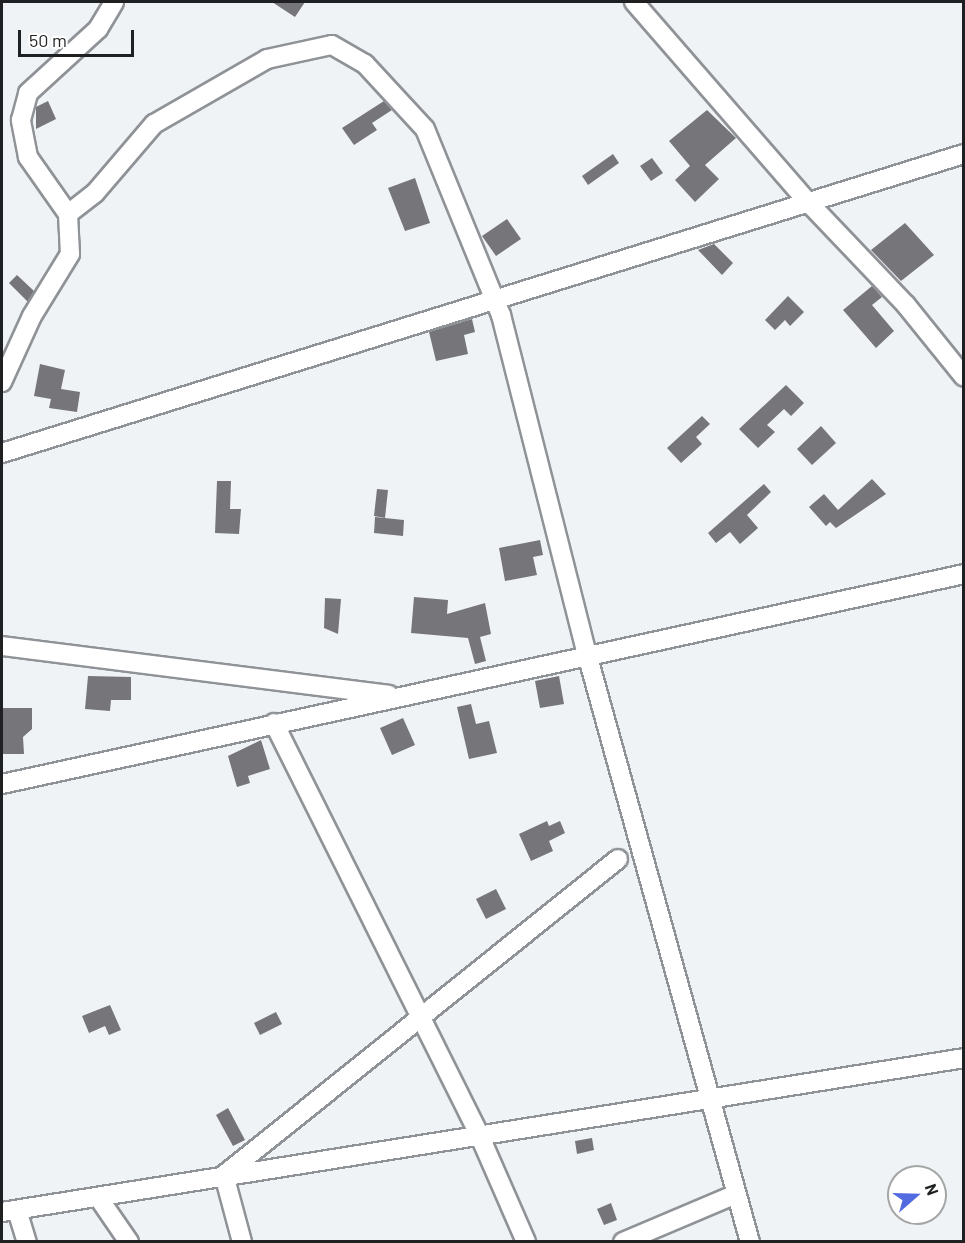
<!DOCTYPE html>
<style>
body{margin:0}
#map{position:relative;width:965px;height:1243px;overflow:hidden;background:#eff3f6;font-family:Barlow,sans-serif}
div>[style]{position:absolute}
.building>*{inset:0;background:#767579}
.roads{filter:drop-shadow(2px 0 #8f9296) drop-shadow(-2px 0 #8f9296) drop-shadow(0 2px #8f9296) drop-shadow(0 -2px #8f9296)}
.street>*{height:18px;margin:-9px;padding:0 9px;transform-origin:9px;border-radius:9px;background:#fff}
span{translate:-50% -50%;white-space:nowrap;text-align:center;line-height:1.15;-webkit-text-stroke:6px #fff;paint-order:stroke}
.frame{position:absolute;inset:0;border:3px solid #1f2021;pointer-events:none}
.north{position:absolute;left:887px;top:1165px;width:60px;height:60px;box-sizing:border-box;background:#fff;border:2px solid #a5a6a6;border-radius:50%;rotate:70deg;font-size:16px;font-weight:700;line-height:24px;text-align:center;color:#1f2021}
.north::after{content:'';display:block;margin:auto;width:21px;height:27px;background:#526be0;clip-path:polygon(50% 0,100% 100%,50% 72%,0 100%)}
.scale{position:absolute;left:18px;top:30px;width:116px;height:27px;box-sizing:border-box;border:3px solid #1f2021;border-top:0;padding-left:8px;font-size:18px;line-height:21px;white-space:nowrap;color:#1f2021;-webkit-text-stroke:4px #fff;paint-order:stroke}
</style>
<div id="map">
<div class="building">
<i style="clip-path:polygon(272px 2px,305px 2px,295px 17px)"></i>
<i style="clip-path:polygon(48px 101px,56px 119px,36px 129px,36px 107px)"></i>
<i style="clip-path:polygon(384px 101px,392px 110px,372px 123px,377px 130px,354px 145px,342px 128px)"></i>
<i style="clip-path:polygon(707px 110px,736px 138px,705px 165px,719px 179px,695px 202px,675px 180px,690px 166px,669px 141px)"></i>
<i style="clip-path:polygon(613px 154px,619px 163px,588px 185px,582px 176px)"></i>
<i style="clip-path:polygon(652px 158px,663px 173px,651px 181px,640px 166px)"></i>
<i style="clip-path:polygon(415px 178px,430px 223px,405px 231px,388px 188px)"></i>
<i style="clip-path:polygon(507px 219px,521px 239px,496px 256px,482px 236px)"></i>
<i style="clip-path:polygon(905px 223px,934px 255px,901px 281px,871px 250px)"></i>
<i style="clip-path:polygon(714px 244px,733px 263px,722px 275px,698px 250px)"></i>
<i style="clip-path:polygon(17px 275px,34px 291px,28px 302px,9px 283px)"></i>
<i style="clip-path:polygon(872px 286px,882px 297px,872px 305px,894px 331px,876px 348px,843px 310px)"></i>
<i style="clip-path:polygon(788px 296px,804px 312px,790px 326px,785px 320px,775px 330px,765px 320px)"></i>
<i style="clip-path:polygon(472px 319px,475px 332px,464px 335px,468px 354px,436px 361px,429px 332px)"></i>
<i style="clip-path:polygon(40px 364px,65px 370px,61px 389px,80px 392px,77px 412px,49px 408px,51px 399px,34px 396px)"></i>
<i style="clip-path:polygon(786px 385px,804px 403px,791px 416px,784px 409px,767px 425px,775px 432px,758px 448px,739px 429px)"></i>
<i style="clip-path:polygon(702px 416px,710px 424px,696px 437px,702px 444px,681px 463px,667px 448px)"></i>
<i style="clip-path:polygon(821px 426px,836px 443px,812px 465px,797px 449px)"></i>
<i style="clip-path:polygon(872px 479px,886px 494px,836px 528px,830px 522px,826px 526px,809px 507px,824px 494px,838px 510px)"></i>
<i style="clip-path:polygon(217px 481px,231px 481px,230px 509px,241px 509px,239px 534px,215px 533px)"></i>
<i style="clip-path:polygon(764px 484px,771px 492px,747px 515px,758px 528px,740px 544px,730px 532px,716px 543px,708px 533px)"></i>
<i style="clip-path:polygon(377px 489px,388px 490px,385px 518px,374px 516px)"></i>
<i style="clip-path:polygon(375px 517px,404px 520px,403px 536px,374px 533px)"></i>
<i style="clip-path:polygon(540px 540px,543px 555px,533px 557px,537px 575px,505px 581px,499px 548px)"></i>
<i style="clip-path:polygon(414px 597px,448px 600px,447px 614px,485px 603px,491px 634px,480px 637px,486px 661px,475px 664px,468px 638px,411px 633px)"></i>
<i style="clip-path:polygon(325px 598px,341px 599px,338px 634px,324px 628px)"></i>
<i style="clip-path:polygon(88px 676px,131px 677px,131px 700px,111px 700px,110px 711px,85px 709px)"></i>
<i style="clip-path:polygon(559px 676px,564px 704px,540px 708px,535px 681px)"></i>
<i style="clip-path:polygon(471px 704px,476px 724px,489px 721px,497px 753px,469px 759px,457px 707px)"></i>
<i style="clip-path:polygon(2px 708px,32px 708px,32px 729px,23px 737px,24px 754px,2px 754px)"></i>
<i style="clip-path:polygon(403px 718px,415px 745px,392px 755px,380px 728px)"></i>
<i style="clip-path:polygon(261px 740px,270px 769px,248px 776px,250px 783px,237px 787px,228px 756px)"></i>
<i style="clip-path:polygon(547px 821px,549px 826px,560px 821px,565px 833px,549px 841px,553px 851px,531px 861px,519px 834px)"></i>
<i style="clip-path:polygon(496px 889px,506px 909px,486px 919px,476px 899px)"></i>
<i style="clip-path:polygon(110px 1005px,121px 1030px,109px 1035px,105px 1026px,89px 1033px,82px 1016px)"></i>
<i style="clip-path:polygon(276px 1012px,282px 1024px,260px 1035px,254px 1023px)"></i>
<i style="clip-path:polygon(228px 1108px,245px 1140px,233px 1146px,216px 1115px)"></i>
<i style="clip-path:polygon(592px 1138px,594px 1150px,577px 1154px,575px 1141px)"></i>
<i style="clip-path:polygon(611px 1203px,617px 1220px,604px 1225px,597px 1209px)"></i>
</div>
<div class="roads">
<div class="street">
<i style="left:634px;top:2px;width:265px;rotate:49deg"></i>
<i style="left:808px;top:202px;width:142px;rotate:46.4deg"></i>
<i style="left:906px;top:305px;width:92px;rotate:51.1deg"></i>
<i style="left:68px;top:214px;width:34px;rotate:-38deg"></i>
<i style="left:95px;top:193px;width:91px;rotate:-49.5deg"></i>
<i style="left:154px;top:124px;width:130px;rotate:-29.9deg"></i>
<i style="left:267px;top:59px;width:66px;rotate:-12.2deg"></i>
<i style="left:332px;top:45px;width:38px;rotate:30deg"></i>
<i style="left:365px;top:64px;width:88px;rotate:47.3deg"></i>
<i style="left:425px;top:129px;width:201px;rotate:67.8deg"></i>
<i style="left:501px;top:315px;width:350px;rotate:75.8deg"></i>
<i style="left:587px;top:654px;width:610px;rotate:74.51deg"></i>
<i style="left:2px;top:382px;width:72px;rotate:-65.6deg"></i>
<i style="left:32px;top:316px;width:73px;rotate:-58.5deg"></i>
<i style="left:70px;top:254px;width:40px;rotate:-92.9deg"></i>
<i style="left:68px;top:214px;width:70px;rotate:-125.1deg"></i>
<i style="left:28px;top:157px;width:38px;rotate:-101deg"></i>
<i style="left:21px;top:120px;width:28px;rotate:-75deg"></i>
<i style="left:28px;top:93px;width:95px;rotate:-42.4deg"></i>
<i style="left:98px;top:29px;width:31px;rotate:-59deg"></i>
<i style="left:2px;top:453px;width:1007px;rotate:-17.27deg"></i>
<i style="left:2px;top:646px;width:390px;rotate:7.2deg"></i>
<i style="left:274px;top:723px;width:457px;rotate:63.5deg"></i>
<i style="left:478px;top:1132px;width:120px;rotate:66.4deg"></i>
<i style="left:2px;top:784px;width:985px;rotate:-12.31deg"></i>
<i style="left:98px;top:1197px;width:55px;rotate:55.4deg"></i>
<i style="left:17px;top:1210px;width:34px;rotate:73deg"></i>
<i style="left:2px;top:1212px;width:974px;rotate:-9.09deg"></i>
<i style="left:242px;top:1242px;width:69px;rotate:-105deg"></i>
<i style="left:224px;top:1175px;width:505px;rotate:-38.73deg"></i>
<i style="left:623px;top:1242px;width:123px;rotate:-23deg"></i>
</div>
</div>
<div class="frame"></div>
<div class="north">N</div>
<div class="scale">50 m</div>
</div>
